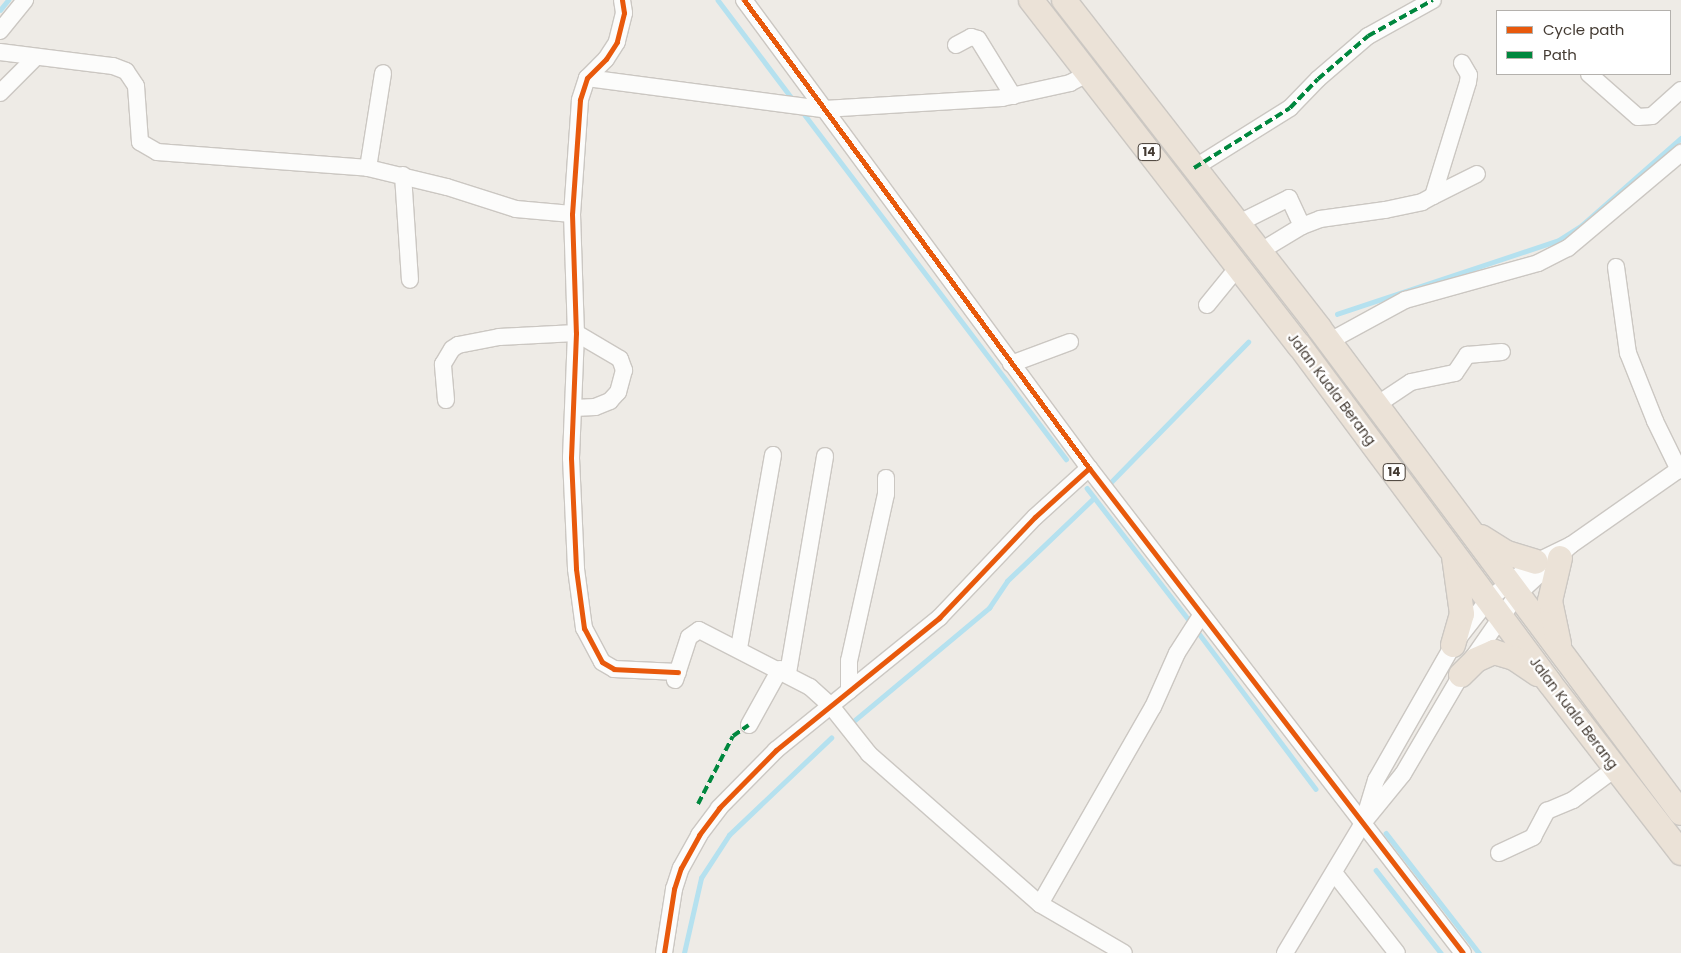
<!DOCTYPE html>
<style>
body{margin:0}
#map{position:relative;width:1681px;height:953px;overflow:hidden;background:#eeebe6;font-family:Poppins,sans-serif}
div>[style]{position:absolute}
.stream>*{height:4.5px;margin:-2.25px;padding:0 2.25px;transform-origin:2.25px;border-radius:2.25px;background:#b5e1ef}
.roads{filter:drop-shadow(1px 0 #cbc7c2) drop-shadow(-1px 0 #cbc7c2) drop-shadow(0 1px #cbc7c2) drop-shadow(0 -1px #cbc7c2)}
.minor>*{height:16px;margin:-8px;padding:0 8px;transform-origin:8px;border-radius:8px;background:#fcfcfb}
.highway>*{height:24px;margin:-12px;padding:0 12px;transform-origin:12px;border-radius:12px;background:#ebe2d7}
.quiet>*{height:4px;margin-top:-2px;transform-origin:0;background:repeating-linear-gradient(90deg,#00873e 0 8px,transparent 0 12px)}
.cycleway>*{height:5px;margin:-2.5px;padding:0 2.5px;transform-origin:2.5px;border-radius:2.5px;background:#e8590c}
span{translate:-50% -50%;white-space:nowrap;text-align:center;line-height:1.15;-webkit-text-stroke:4.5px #fff;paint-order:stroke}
.shield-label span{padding:1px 4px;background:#fff;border:1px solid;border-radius:4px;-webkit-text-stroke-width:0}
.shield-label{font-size:12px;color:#443b33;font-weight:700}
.street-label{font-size:14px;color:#443b33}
.legend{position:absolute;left:1496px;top:10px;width:175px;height:65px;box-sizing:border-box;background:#fff;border:1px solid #b4b1ad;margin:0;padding:6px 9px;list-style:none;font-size:15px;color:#443b33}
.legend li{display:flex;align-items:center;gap:10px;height:25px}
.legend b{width:25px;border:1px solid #b4b1ad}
</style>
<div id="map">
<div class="stream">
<i style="left:718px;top:0;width:126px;rotate:53deg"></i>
<i style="left:0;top:10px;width:13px;rotate:-51deg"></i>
<i style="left:802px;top:111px;width:437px;rotate:52.8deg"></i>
<i style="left:1337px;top:314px;width:234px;rotate:-18.4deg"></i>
<i style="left:1559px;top:240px;width:27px;rotate:-33deg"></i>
<i style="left:1582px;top:225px;width:132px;rotate:-41.3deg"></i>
<i style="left:1111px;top:482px;width:196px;rotate:-45.6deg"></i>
<i style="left:1087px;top:488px;width:167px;rotate:52.3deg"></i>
<i style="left:1198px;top:632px;width:196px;rotate:53.1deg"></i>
<i style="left:855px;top:720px;width:175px;rotate:-39.9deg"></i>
<i style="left:989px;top:608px;width:32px;rotate:-56deg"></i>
<i style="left:1007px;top:581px;width:120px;rotate:-43.7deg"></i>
<i style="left:1386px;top:833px;width:152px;rotate:52.2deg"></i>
<i style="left:1376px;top:870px;width:105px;rotate:51.9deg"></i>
<i style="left:684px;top:953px;width:77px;rotate:-77.2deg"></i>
<i style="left:701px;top:878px;width:51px;rotate:-56.9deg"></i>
<i style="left:729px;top:835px;width:141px;rotate:-43.6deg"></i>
</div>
<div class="roads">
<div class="minor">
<i style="left:622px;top:0;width:13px;rotate:81deg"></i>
<i style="left:624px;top:13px;width:30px;rotate:104deg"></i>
<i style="left:617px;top:42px;width:20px;rotate:123deg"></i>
<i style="left:606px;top:59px;width:27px;rotate:135deg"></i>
<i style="left:587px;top:78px;width:23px;rotate:108deg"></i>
<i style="left:580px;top:100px;width:114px;rotate:94deg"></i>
<i style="left:572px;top:214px;width:119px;rotate:88.1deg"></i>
<i style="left:576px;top:333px;width:125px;rotate:92.3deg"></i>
<i style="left:571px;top:458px;width:111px;rotate:87.4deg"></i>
<i style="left:576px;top:569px;width:60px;rotate:82.3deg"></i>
<i style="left:584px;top:628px;width:38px;rotate:62deg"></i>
<i style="left:602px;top:662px;width:14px;rotate:30deg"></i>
<i style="left:614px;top:669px;width:64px;rotate:2.7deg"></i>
<i style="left:744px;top:0;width:581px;rotate:53.6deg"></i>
<i style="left:1089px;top:468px;width:612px;rotate:52.36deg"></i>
<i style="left:0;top:31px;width:40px;rotate:-51deg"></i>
<i style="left:956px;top:45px;width:17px;rotate:-28deg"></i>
<i style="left:971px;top:37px;width:7px;rotate:16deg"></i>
<i style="left:978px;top:39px;width:67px;rotate:58.4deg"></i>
<i style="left:0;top:52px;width:114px;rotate:7.1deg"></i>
<i style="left:113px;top:66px;width:14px;rotate:21deg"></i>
<i style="left:126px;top:71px;width:18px;rotate:56deg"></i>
<i style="left:136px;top:86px;width:56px;rotate:85.9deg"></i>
<i style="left:140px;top:142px;width:20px;rotate:30deg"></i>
<i style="left:157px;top:152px;width:212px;rotate:4.3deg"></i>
<i style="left:368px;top:168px;width:81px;rotate:13.5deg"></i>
<i style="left:447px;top:187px;width:72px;rotate:17.7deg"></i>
<i style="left:516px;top:209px;width:56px;rotate:5.1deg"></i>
<i style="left:1589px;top:74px;width:65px;rotate:41.3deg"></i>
<i style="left:1638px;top:117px;width:14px;rotate:-4deg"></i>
<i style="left:1652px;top:116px;width:39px;rotate:-42deg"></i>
<i style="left:587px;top:78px;width:239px;rotate:7.5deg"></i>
<i style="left:824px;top:109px;width:178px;rotate:-3.5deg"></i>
<i style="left:1002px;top:98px;width:70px;rotate:-12.4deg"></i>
<i style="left:1070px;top:83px;width:19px;rotate:-28deg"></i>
<i style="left:0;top:93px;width:49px;rotate:-45deg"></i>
<i style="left:368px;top:168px;width:96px;rotate:-81deg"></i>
<i style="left:1194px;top:168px;width:113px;rotate:-32deg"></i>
<i style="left:1290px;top:108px;width:40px;rotate:-46deg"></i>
<i style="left:1318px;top:79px;width:66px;rotate:-40.7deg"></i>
<i style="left:1368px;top:36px;width:74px;rotate:-29deg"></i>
<i style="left:403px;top:175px;width:105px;rotate:86.2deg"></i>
<i style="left:1433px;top:196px;width:49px;rotate:-26.6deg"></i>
<i style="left:1237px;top:224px;width:58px;rotate:-26.6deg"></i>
<i style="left:1289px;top:198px;width:31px;rotate:65deg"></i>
<i style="left:1259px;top:252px;width:50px;rotate:-31.2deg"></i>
<i style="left:1302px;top:226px;width:19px;rotate:-21deg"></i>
<i style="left:1320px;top:219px;width:66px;rotate:-7.9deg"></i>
<i style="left:1385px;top:210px;width:38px;rotate:-12deg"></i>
<i style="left:1422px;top:202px;width:13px;rotate:-29deg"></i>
<i style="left:1433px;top:196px;width:119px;rotate:-72.9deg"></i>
<i style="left:1468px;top:82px;width:7px;rotate:-82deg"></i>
<i style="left:1469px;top:75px;width:14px;rotate:-120deg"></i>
<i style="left:1616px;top:267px;width:87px;rotate:82.1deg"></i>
<i style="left:1628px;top:353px;width:73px;rotate:68.3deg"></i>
<i style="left:1655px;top:421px;width:55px;rotate:63.9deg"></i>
<i style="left:1207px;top:305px;width:49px;rotate:-50.8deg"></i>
<i style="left:1328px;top:342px;width:88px;rotate:-28.6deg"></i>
<i style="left:1405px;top:300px;width:138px;rotate:-15.5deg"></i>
<i style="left:1538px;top:263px;width:34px;rotate:-27deg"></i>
<i style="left:1568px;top:248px;width:148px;rotate:-40.1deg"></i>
<i style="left:1011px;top:364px;width:63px;rotate:-20.4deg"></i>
<i style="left:446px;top:400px;width:36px;rotate:-95deg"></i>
<i style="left:443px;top:364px;width:17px;rotate:-59deg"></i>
<i style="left:452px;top:349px;width:7px;rotate:-34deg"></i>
<i style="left:458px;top:345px;width:42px;rotate:-11deg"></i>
<i style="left:499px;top:337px;width:77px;rotate:-3deg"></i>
<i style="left:576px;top:333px;width:51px;rotate:30.6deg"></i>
<i style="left:620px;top:359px;width:12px;rotate:70deg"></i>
<i style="left:624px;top:370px;width:23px;rotate:105deg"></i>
<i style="left:618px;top:392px;width:12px;rotate:132deg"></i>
<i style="left:610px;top:401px;width:16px;rotate:158deg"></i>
<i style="left:595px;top:407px;width:21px;rotate:177deg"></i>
<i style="left:1375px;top:406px;width:43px;rotate:-33.7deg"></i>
<i style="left:1411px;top:382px;width:45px;rotate:-11.6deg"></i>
<i style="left:1455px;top:373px;width:22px;rotate:-56deg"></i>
<i style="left:1467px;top:355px;width:35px;rotate:-5deg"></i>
<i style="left:739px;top:648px;width:196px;rotate:-80deg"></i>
<i style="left:788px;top:673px;width:220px;rotate:-80.3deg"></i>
<i style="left:675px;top:680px;width:45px;rotate:-72deg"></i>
<i style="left:689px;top:637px;width:12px;rotate:-35deg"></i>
<i style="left:699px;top:630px;width:125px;rotate:27.2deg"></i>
<i style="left:810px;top:687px;width:28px;rotate:42deg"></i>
<i style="left:831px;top:706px;width:61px;rotate:51.6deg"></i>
<i style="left:869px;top:754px;width:227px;rotate:41.3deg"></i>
<i style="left:1040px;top:904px;width:97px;rotate:30.3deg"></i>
<i style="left:849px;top:691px;width:30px;rotate:-90deg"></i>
<i style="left:849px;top:661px;width:171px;rotate:-77.5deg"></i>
<i style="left:886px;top:494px;width:16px;rotate:-90deg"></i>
<i style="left:749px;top:725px;width:64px;rotate:-61deg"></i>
<i style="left:1365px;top:816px;width:38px;rotate:-73deg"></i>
<i style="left:1376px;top:780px;width:155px;rotate:-60.3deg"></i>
<i style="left:1453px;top:645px;width:58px;rotate:-52deg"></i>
<i style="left:1489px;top:599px;width:60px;rotate:-38.2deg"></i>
<i style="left:1536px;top:562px;width:39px;rotate:-26deg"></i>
<i style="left:1571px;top:545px;width:134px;rotate:-35deg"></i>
<i style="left:1499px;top:853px;width:38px;rotate:-25deg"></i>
<i style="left:1533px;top:837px;width:30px;rotate:-62deg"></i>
<i style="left:1547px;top:811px;width:28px;rotate:-23deg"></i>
<i style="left:1573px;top:800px;width:54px;rotate:-36.7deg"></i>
<i style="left:1335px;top:874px;width:100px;rotate:51.9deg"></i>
<i style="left:1040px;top:904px;width:227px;rotate:-60.2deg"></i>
<i style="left:1153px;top:707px;width:59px;rotate:-66deg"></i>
<i style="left:1177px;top:653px;width:46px;rotate:-57.3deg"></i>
<i style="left:664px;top:953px;width:65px;rotate:-81.1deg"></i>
<i style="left:674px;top:889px;width:22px;rotate:-72deg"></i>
<i style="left:681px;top:868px;width:38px;rotate:-61deg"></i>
<i style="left:699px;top:835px;width:34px;rotate:-53deg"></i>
<i style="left:719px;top:808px;width:81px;rotate:-45.5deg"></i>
<i style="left:776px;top:750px;width:210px;rotate:-39deg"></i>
<i style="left:939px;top:618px;width:139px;rotate:-46.5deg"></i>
<i style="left:1035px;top:517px;width:73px;rotate:-42.2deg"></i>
<i style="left:1285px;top:953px;width:152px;rotate:-59deg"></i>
<i style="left:1363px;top:823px;width:63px;rotate:-50.8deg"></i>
<i style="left:1403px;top:774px;width:115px;rotate:-59.6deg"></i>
<i style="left:1461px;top:675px;width:72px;rotate:-55.2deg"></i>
<i style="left:1502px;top:616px;width:26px;rotate:-54deg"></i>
<i style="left:1517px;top:595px;width:74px;rotate:-42.8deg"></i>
</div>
<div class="highway">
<i style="left:1031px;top:0;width:437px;rotate:52.2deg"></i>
<i style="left:1299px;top:345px;width:420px;rotate:53.4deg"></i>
<i style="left:1549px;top:682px;width:216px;rotate:52.3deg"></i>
<i style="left:1064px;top:0;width:415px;rotate:52.1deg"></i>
<i style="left:1319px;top:328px;width:605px;rotate:53.26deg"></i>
<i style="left:1481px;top:537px;width:31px;rotate:32deg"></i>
<i style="left:1507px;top:553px;width:30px;rotate:17deg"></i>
<i style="left:1559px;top:644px;width:44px;rotate:-101.8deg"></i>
<i style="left:1550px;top:601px;width:44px;rotate:-76.9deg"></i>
<i style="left:1453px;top:645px;width:32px;rotate:-74deg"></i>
<i style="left:1462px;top:614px;width:59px;rotate:-97.9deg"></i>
<i style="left:1461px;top:675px;width:21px;rotate:-45deg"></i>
<i style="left:1476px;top:660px;width:20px;rotate:-24deg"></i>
<i style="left:1494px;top:652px;width:21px;rotate:17deg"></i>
<i style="left:1514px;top:658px;width:29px;rotate:34deg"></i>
</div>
</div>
<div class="quiet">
<i style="left:1194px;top:168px;width:113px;rotate:-32deg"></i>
<i style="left:1290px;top:108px;width:40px;rotate:-46deg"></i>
<i style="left:1318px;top:79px;width:66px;rotate:-40.7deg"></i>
<i style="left:1368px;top:36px;width:74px;rotate:-29deg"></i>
<i style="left:698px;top:804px;width:76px;rotate:-62.8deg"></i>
<i style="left:733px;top:736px;width:19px;rotate:-35deg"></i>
</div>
<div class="cycleway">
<i style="left:622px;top:0;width:13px;rotate:81deg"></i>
<i style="left:624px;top:13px;width:30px;rotate:104deg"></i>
<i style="left:617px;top:42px;width:20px;rotate:123deg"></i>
<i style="left:606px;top:59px;width:27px;rotate:135deg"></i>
<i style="left:587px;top:78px;width:23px;rotate:108deg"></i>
<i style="left:580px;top:100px;width:114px;rotate:94deg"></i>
<i style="left:572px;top:214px;width:119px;rotate:88.1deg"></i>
<i style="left:576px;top:333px;width:125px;rotate:92.3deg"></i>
<i style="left:571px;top:458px;width:111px;rotate:87.4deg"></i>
<i style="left:576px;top:569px;width:60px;rotate:82.3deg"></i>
<i style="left:584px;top:628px;width:38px;rotate:62deg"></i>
<i style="left:602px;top:662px;width:14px;rotate:30deg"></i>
<i style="left:614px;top:669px;width:64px;rotate:2.7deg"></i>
<i style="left:744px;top:0;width:581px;rotate:53.6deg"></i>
<i style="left:1089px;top:468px;width:612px;rotate:52.36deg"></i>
<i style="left:664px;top:953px;width:65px;rotate:-81.1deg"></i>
<i style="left:674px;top:889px;width:22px;rotate:-72deg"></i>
<i style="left:681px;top:868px;width:38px;rotate:-61deg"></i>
<i style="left:699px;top:835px;width:34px;rotate:-53deg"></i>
<i style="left:719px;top:808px;width:81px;rotate:-45.5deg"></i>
<i style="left:776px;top:750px;width:210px;rotate:-39deg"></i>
<i style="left:939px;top:618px;width:139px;rotate:-46.5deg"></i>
<i style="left:1035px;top:517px;width:73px;rotate:-42.2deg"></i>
</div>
<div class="shield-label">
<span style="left:1149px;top:152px">14</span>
<span style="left:1394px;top:472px">14</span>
</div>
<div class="street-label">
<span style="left:1332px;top:389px;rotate:53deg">Jalan Kuala Berang</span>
<span style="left:1574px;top:713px;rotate:53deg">Jalan Kuala Berang</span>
</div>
<ul class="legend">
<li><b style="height:6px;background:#e8590c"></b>Cycle path</li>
<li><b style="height:6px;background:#00873e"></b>Path</li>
</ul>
</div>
